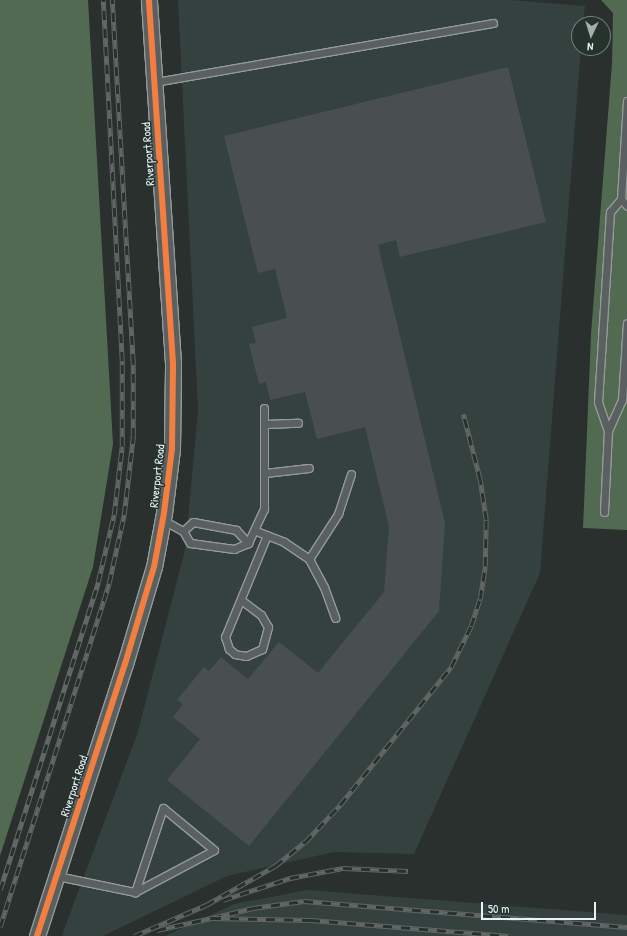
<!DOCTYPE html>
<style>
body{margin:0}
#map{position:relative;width:627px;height:936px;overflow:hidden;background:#29302d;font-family:"Patrick Hand",sans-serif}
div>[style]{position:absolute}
.built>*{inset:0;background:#34413f}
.green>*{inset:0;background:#526952}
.building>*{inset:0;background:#494f50}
.roads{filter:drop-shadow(1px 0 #959a9a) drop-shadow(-1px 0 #959a9a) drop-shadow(0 1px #959a9a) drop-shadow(0 -1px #959a9a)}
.service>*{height:7px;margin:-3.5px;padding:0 3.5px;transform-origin:3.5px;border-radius:3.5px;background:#5a6060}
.minor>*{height:15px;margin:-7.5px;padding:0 7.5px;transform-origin:7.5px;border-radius:7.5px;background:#5a6060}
.rail>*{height:4.5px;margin-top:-2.25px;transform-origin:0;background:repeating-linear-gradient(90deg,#26332d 0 9px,#626665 0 18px);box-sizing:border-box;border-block:1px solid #626665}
.cycleway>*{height:6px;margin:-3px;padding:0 3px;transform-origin:3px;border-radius:3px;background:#f27e40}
span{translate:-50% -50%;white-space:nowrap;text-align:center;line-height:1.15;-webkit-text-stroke:3px #26332d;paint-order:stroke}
.street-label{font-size:12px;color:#e8f1f8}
.north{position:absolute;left:571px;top:16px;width:40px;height:40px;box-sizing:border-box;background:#26332d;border:1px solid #747f7e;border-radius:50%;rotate:184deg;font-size:11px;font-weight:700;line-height:16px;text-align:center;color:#e8f1f8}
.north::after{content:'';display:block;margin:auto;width:14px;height:18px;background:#a5adb1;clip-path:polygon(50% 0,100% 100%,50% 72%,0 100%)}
.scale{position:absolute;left:481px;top:902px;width:115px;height:18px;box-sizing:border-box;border:2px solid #e8f1f8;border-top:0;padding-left:5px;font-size:12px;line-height:14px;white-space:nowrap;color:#e8f1f8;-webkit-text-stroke:3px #26332d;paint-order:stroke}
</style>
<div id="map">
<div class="built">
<i style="clip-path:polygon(178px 0,511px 0,585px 6px,583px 24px,579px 24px,579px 48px,581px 48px,540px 573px,414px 854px,334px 852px,227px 876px,103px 936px,65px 936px,62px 935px,137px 735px,185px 550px,198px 411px)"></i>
<i style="clip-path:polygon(307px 890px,627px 915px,627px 936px,165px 936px,234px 904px)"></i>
</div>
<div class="green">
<i style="clip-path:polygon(0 0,88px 0,113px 444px,93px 567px,0 856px)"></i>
<i style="clip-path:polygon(601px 0,627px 0,627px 530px,583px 528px,591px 334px,612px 63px,613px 13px)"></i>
</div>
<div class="building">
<i style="clip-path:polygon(508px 67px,546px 222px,400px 257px,396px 240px,378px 245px,445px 523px,439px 611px,249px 846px,167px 780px,200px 739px,173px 717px,183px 704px,177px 700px,204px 667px,209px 671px,221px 657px,248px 679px,279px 642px,318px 673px,384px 592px,389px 527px,365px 427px,317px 439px,305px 392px,270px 400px,266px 382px,259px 384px,249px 344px,256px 343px,252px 327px,287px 318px,275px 269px,258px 273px,224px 136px)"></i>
</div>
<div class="roads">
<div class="service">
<i style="left:155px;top:82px;width:343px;rotate:-9.9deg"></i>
<i style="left:627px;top:101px;width:98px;rotate:93.5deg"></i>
<i style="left:621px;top:199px;width:17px;rotate:130deg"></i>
<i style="left:610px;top:212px;width:190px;rotate:93.6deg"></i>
<i style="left:598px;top:402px;width:31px;rotate:71deg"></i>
<i style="left:608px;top:431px;width:34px;rotate:-66deg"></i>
<i style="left:622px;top:400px;width:77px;rotate:-86.3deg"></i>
<i style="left:621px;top:199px;width:9px;rotate:49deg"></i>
<i style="left:265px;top:424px;width:33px;rotate:-2deg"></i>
<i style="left:265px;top:473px;width:44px;rotate:-6.5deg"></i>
<i style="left:604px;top:512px;width:81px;rotate:-87.2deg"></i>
<i style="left:163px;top:520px;width:23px;rotate:29deg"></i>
<i style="left:193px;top:522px;width:44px;rotate:10.5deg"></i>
<i style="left:236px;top:530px;width:18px;rotate:47deg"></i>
<i style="left:248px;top:543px;width:15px;rotate:157deg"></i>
<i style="left:234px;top:549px;width:44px;rotate:-172.2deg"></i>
<i style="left:190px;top:543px;width:14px;rotate:-120deg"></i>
<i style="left:183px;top:531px;width:13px;rotate:-42deg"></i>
<i style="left:256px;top:531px;width:30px;rotate:21deg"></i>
<i style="left:284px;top:542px;width:30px;rotate:34deg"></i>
<i style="left:309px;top:559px;width:32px;rotate:62deg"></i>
<i style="left:324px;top:587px;width:33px;rotate:70deg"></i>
<i style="left:248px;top:543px;width:38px;rotate:-65deg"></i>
<i style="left:264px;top:509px;width:101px;rotate:-90deg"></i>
<i style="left:309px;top:559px;width:54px;rotate:-57.2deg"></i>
<i style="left:338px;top:514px;width:42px;rotate:-72deg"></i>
<i style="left:241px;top:600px;width:25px;rotate:37deg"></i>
<i style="left:261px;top:615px;width:14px;rotate:60deg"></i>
<i style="left:268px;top:627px;width:23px;rotate:105deg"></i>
<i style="left:262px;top:649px;width:17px;rotate:156deg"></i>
<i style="left:246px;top:656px;width:11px;rotate:-170deg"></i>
<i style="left:235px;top:654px;width:8px;rotate:-140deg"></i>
<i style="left:229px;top:649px;width:13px;rotate:-108deg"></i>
<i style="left:225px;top:637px;width:110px;rotate:-67.6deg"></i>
<i style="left:57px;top:876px;width:80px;rotate:11.6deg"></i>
<i style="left:135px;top:892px;width:89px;rotate:-28deg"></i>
<i style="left:214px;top:850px;width:66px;rotate:-140.5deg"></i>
<i style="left:163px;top:808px;width:89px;rotate:108.4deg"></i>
</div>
<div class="minor">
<i style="left:37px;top:936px;width:286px;rotate:-72.1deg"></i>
<i style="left:125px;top:664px;width:101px;rotate:-73.4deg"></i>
<i style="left:154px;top:567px;width:55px;rotate:-79.5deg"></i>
<i style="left:164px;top:513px;width:64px;rotate:-82.9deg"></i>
<i style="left:172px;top:449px;width:86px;rotate:-89.3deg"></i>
<i style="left:173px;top:363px;width:364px;rotate:-93.8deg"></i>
</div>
</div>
<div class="rail">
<i style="left:0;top:890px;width:323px;rotate:-72.3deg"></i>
<i style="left:98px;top:582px;width:69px;rotate:-76.6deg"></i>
<i style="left:114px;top:515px;width:69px;rotate:-83.4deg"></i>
<i style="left:122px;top:446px;width:85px;rotate:-90deg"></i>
<i style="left:122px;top:361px;width:361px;rotate:-93deg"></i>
<i style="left:223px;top:900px;width:71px;rotate:-18.2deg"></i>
<i style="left:290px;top:878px;width:54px;rotate:-10.7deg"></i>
<i style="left:343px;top:868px;width:65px;rotate:2.6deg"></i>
<i style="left:212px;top:918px;width:42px;rotate:-13.7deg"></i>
<i style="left:253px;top:908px;width:51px;rotate:-7.8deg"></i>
<i style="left:304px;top:901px;width:324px;rotate:4.6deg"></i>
<i style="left:0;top:927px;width:361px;rotate:-72.4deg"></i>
<i style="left:109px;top:583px;width:70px;rotate:-77.6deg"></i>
<i style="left:124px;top:515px;width:79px;rotate:-83.4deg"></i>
<i style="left:133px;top:437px;width:74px;rotate:-90deg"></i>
<i style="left:133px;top:363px;width:364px;rotate:-93.3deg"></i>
<i style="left:157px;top:930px;width:56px;rotate:-12.3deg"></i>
<i style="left:212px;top:918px;width:99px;rotate:1.2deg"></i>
<i style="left:311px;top:920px;width:199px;rotate:4.6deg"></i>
<i style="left:134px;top:936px;width:78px;rotate:-23.3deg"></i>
<i style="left:206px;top:905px;width:79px;rotate:-29.5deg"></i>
<i style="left:275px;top:866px;width:38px;rotate:-39deg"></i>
<i style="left:305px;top:842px;width:51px;rotate:-46.6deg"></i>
<i style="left:340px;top:805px;width:177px;rotate:-51.2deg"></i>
<i style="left:451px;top:667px;width:46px;rotate:-64deg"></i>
<i style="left:471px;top:626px;width:28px;rotate:-72deg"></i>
<i style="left:480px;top:599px;width:33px;rotate:-81deg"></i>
<i style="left:485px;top:566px;width:46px;rotate:-88.8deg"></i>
<i style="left:486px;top:520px;width:40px;rotate:-98.5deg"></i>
<i style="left:480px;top:480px;width:68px;rotate:-104.4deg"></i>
</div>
<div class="cycleway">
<i style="left:37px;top:936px;width:286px;rotate:-72.1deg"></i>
<i style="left:125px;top:664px;width:101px;rotate:-73.4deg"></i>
<i style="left:154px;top:567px;width:55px;rotate:-79.5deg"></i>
<i style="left:164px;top:513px;width:64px;rotate:-82.9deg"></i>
<i style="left:172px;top:449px;width:86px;rotate:-89.3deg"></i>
<i style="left:173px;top:363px;width:364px;rotate:-93.8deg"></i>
</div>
<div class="street-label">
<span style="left:148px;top:154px;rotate:-94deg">Riverport Road</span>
<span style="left:157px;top:476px;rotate:-84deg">Riverport Road</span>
<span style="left:74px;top:786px;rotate:-72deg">Riverport Road</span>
</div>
<div class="north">N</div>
<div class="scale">50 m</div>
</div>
